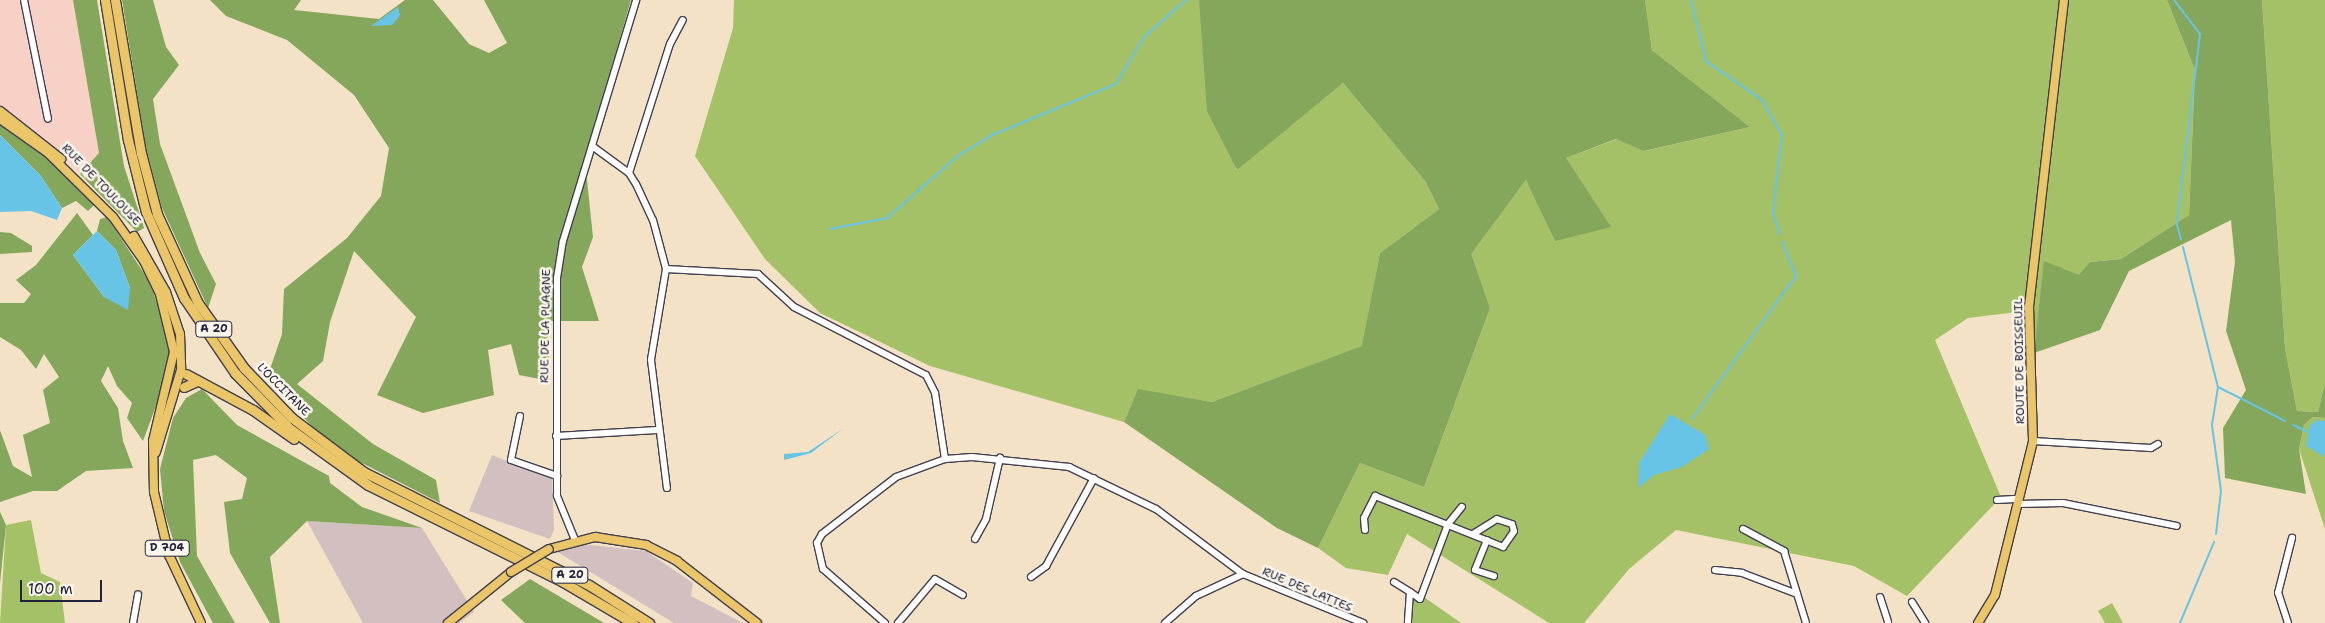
<!DOCTYPE html>
<style>
body{margin:0}
#map{position:relative;width:2325px;height:623px;overflow:hidden;background:#f3e2c5;font-family:"Shantell Sans",sans-serif}
div>[style]{position:absolute}
.built>*{inset:0;background:#f7d1c6}
.industrial>*{inset:0;background:#d2bfbf}
.green>*{inset:0;background:#a5c167}
.forest>*{inset:0;background:#84a75c}
.water>*{inset:0;background:#68c4e6}
.stream>*{height:2px;margin:-1px;padding:0 1px;transform-origin:1px;border-radius:1px;background:#68c4e6}
.roads{filter:drop-shadow(1px 0 #413f50) drop-shadow(-1px 0 #413f50) drop-shadow(0 1px #413f50) drop-shadow(0 -1px #413f50)}
.minor>*{height:6px;margin:-3px;padding:0 3px;transform-origin:3px;border-radius:3px;background:#fff}
.major>*{height:8px;margin:-4px;padding:0 4px;transform-origin:4px;border-radius:4px;background:#ebc669}
.highway>*{height:9px;margin:-4.5px;padding:0 4.5px;transform-origin:4.5px;border-radius:4.5px;background:#ebc669}
.bridges{filter:drop-shadow(1px 0 #413f50) drop-shadow(-1px 0 #413f50) drop-shadow(0 1px #413f50) drop-shadow(0 -1px #413f50)}
.major-bridge>*{height:8px;margin:-4px;padding:0 4px;transform-origin:4px;border-radius:4px;background:#ebc669}
span{translate:-50% -50%;white-space:nowrap;text-align:center;line-height:1.15;-webkit-text-stroke:5px #fbf7ec;paint-order:stroke}
.shield-label span{padding:1px 4px;background:#fbf7ec;border:1px solid;border-radius:4px;-webkit-text-stroke-width:0}
.shield-label{font-size:11px;color:#22223b;font-weight:700}
.street-label{font-size:12px;color:#22223b}
.scale{position:absolute;left:20px;top:580px;width:82px;height:22px;box-sizing:border-box;border:2px solid #22223b;border-top:0;padding-left:6px;font-size:15px;line-height:18px;white-space:nowrap;color:#22223b;-webkit-text-stroke:4px #fbf7ec;paint-order:stroke}
</style>
<div id="map">
<div class="built">
<i style="clip-path:polygon(0 0,73px 0,99px 153px,80px 174px,47px 140px,0 105px)"></i>
</div>
<div class="industrial">
<i style="clip-path:polygon(492px 455px,552px 479px,554px 530px,550px 539px,469px 511px)"></i>
<i style="clip-path:polygon(307px 521px,422px 528px,474px 612px,459px 623px,363px 623px)"></i>
<i style="clip-path:polygon(581px 544px,646px 551px,693px 583px,691px 596px,743px 623px,674px 623px,556px 551px)"></i>
</div>
<div class="green">
<i style="clip-path:polygon(734px 0,1199px 0,1236px 170px,1343px 83px,1425px 181px,1439px 209px,1380px 253px,1363px 346px,1212px 402px,1138px 390px,1124px 422px,930px 366px,820px 313px,765px 259px,695px 156px,733px 28px)"></i>
<i style="clip-path:polygon(1645px 0,2167px 0,2195px 70px,2189px 215px,2121px 259px,2090px 262px,2034px 353px,2025px 311px,1968px 318px,1935px 340px,2001px 497px,1907px 596px,1854px 566px,1676px 530px,1629px 569px,1584px 623px,1549px 623px,1407px 534px,1388px 575px,1346px 568px,1318px 548px,1360px 463px,1424px 487px,1490px 308px,1470px 254px,1527px 179px,1555px 241px,1566px 158px,1617px 139px,1645px 151px,1750px 127px,1652px 50px)"></i>
<i style="clip-path:polygon(2262px 0,2325px 0,2325px 382px,2318px 412px,2297px 411px,2285px 348px)"></i>
<i style="clip-path:polygon(2313px 417px,2325px 418px,2325px 529px,2299px 449px,2304px 425px)"></i>
<i style="clip-path:polygon(31px 520px,41px 573px,60px 582px,65px 623px,0 623px,6px 525px)"></i>
<i style="clip-path:polygon(1413px 592px,1424px 597px,1461px 623px,1412px 623px)"></i>
<i style="clip-path:polygon(2112px 603px,2123px 623px,2105px 623px,2098px 611px)"></i>
</div>
<div class="forest">
<i style="clip-path:polygon(73px 0,97px 0,124px 166px,144px 228px,137px 232px,80px 174px,99px 153px)"></i>
<i style="clip-path:polygon(122px 0,153px 0,166px 47px,179px 65px,153px 99px,160px 144px,200px 253px,216px 284px,208px 308px,162px 208px,146px 148px)"></i>
<i style="clip-path:polygon(210px 0,301px 0,294px 10px,379px 19px,405px 0,433px 0,469px 44px,489px 53px,507px 43px,484px 0,631px 0,585px 161px,593px 237px,582px 267px,599px 321px,547px 321px,550px 381px,519px 375px,511px 344px,488px 350px,494px 395px,423px 413px,377px 395px,416px 317px,354px 251px,330px 322px,323px 361px,297px 384px,373px 444px,436px 480px,440px 503px,356px 460px,319px 434px,267px 378px,282px 334px,284px 289px,347px 238px,381px 196px,389px 148px,354px 95px,287px 40px,226px 16px)"></i>
<i style="clip-path:polygon(1199px 0,1645px 0,1652px 50px,1750px 127px,1644px 151px,1616px 139px,1566px 158px,1611px 227px,1555px 241px,1526px 180px,1471px 254px,1490px 308px,1424px 487px,1360px 463px,1318px 548px,1277px 528px,1124px 422px,1138px 389px,1212px 402px,1362px 346px,1380px 253px,1439px 209px,1425px 181px,1343px 83px,1237px 170px,1207px 111px)"></i>
<i style="clip-path:polygon(2167px 0,2262px 0,2285px 348px,2297px 411px,2318px 412px,2325px 382px,2325px 418px,2313px 417px,2304px 425px,2299px 449px,2306px 494px,2225px 478px,2223px 428px,2246px 390px,2226px 331px,2235px 262px,2231px 220px,2129px 271px,2100px 330px,2034px 353px,2044px 261px,2079px 275px,2090px 262px,2121px 259px,2189px 215px,2195px 70px)"></i>
<i style="clip-path:polygon(0 122px,37px 148px,94px 205px,88px 211px,76px 201px,62px 208px,40px 175px,0 135px)"></i>
<i style="clip-path:polygon(77px 213px,93px 235px,73px 255px,104px 297px,130px 288px,116px 250px,97px 231px,100px 219px,107px 217px,151px 284px,171px 349px,166px 379px,143px 441px,127px 418px,132px 403px,117px 386px,108px 366px,101px 381px,118px 408px,123px 441px,133px 468px,86px 471px,57px 491px,33px 491px,0 502px,0 430px,13px 466px,32px 477px,23px 435px,50px 423px,43px 390px,59px 377px,44px 354px,36px 369px,21px 350px,0 337px,0 303px,24px 303px,31px 294px,16px 280px,36px 265px)"></i>
<i style="clip-path:polygon(0 232px,11px 233px,32px 246px,32px 252px,0 254px)"></i>
<i style="clip-path:polygon(202px 389px,237px 425px,329px 476px,330px 483px,362px 507px,422px 528px,307px 521px,270px 557px,280px 623px,270px 623px,230px 553px,224px 502px,242px 499px,247px 478px,216px 455px,193px 460px,197px 556px,235px 623px,213px 623px,180px 562px,164px 511px,160px 469px,173px 418px,186px 398px)"></i>
<i style="clip-path:polygon(0 512px,6px 525px,0 583px)"></i>
<i style="clip-path:polygon(530px 579px,604px 623px,525px 623px,501px 600px)"></i>
</div>
<div class="water">
<i style="clip-path:polygon(398px 7px,400px 16px,392px 25px,371px 26px)"></i>
<i style="clip-path:polygon(0 135px,40px 175px,62px 208px,57px 220px,31px 211px,0 212px)"></i>
<i style="clip-path:polygon(97px 231px,116px 250px,130px 288px,128px 310px,104px 297px,73px 255px)"></i>
<i style="clip-path:polygon(1670px 414px,1705px 435px,1709px 449px,1682px 467px,1654px 475px,1638px 488px,1639px 463px)"></i>
<i style="clip-path:polygon(2317px 420px,2325px 421px,2325px 457px,2306px 446px,2310px 425px)"></i>
<i style="clip-path:polygon(844px 428px,811px 453px,784px 460px,784px 454px,808px 452px)"></i>
</div>
<div class="stream">
<i style="left:1691px;top:0;width:63px;rotate:76.2deg"></i>
<i style="left:1706px;top:61px;width:68px;rotate:34.9deg"></i>
<i style="left:1762px;top:100px;width:40px;rotate:60.3deg"></i>
<i style="left:1782px;top:135px;width:79px;rotate:96.6deg"></i>
<i style="left:1773px;top:213px;width:22px;rotate:72deg"></i>
<i style="left:2174px;top:0;width:43px;rotate:52.6deg"></i>
<i style="left:2200px;top:34px;width:192px;rotate:96.9deg"></i>
<i style="left:2177px;top:225px;width:15px;rotate:74deg"></i>
<i style="left:830px;top:229px;width:58px;rotate:-10.9deg"></i>
<i style="left:887px;top:218px;width:96px;rotate:-41.2deg"></i>
<i style="left:959px;top:155px;width:39px;rotate:-31deg"></i>
<i style="left:992px;top:135px;width:134px;rotate:-22.4deg"></i>
<i style="left:1116px;top:84px;width:55px;rotate:-59.2deg"></i>
<i style="left:1144px;top:37px;width:56px;rotate:-41.4deg"></i>
<i style="left:2183px;top:247px;width:144px;rotate:76deg"></i>
<i style="left:2218px;top:387px;width:75px;rotate:26.9deg"></i>
<i style="left:1692px;top:419px;width:177px;rotate:-54deg"></i>
<i style="left:1796px;top:276px;width:37px;rotate:-112deg"></i>
<i style="left:2293px;top:425px;width:19px;rotate:25deg"></i>
<i style="left:2216px;top:534px;width:43px;rotate:-83.4deg"></i>
<i style="left:2221px;top:491px;width:67px;rotate:-97.8deg"></i>
<i style="left:2212px;top:425px;width:38px;rotate:-81deg"></i>
<i style="left:2180px;top:623px;width:88px;rotate:-67.2deg"></i>
</div>
<div class="roads">
<div class="minor">
<i style="left:24px;top:0;width:121px;rotate:78.6deg"></i>
<i style="left:592px;top:146px;width:46px;rotate:36.1deg"></i>
<i style="left:629px;top:173px;width:13px;rotate:58deg"></i>
<i style="left:636px;top:184px;width:40px;rotate:65deg"></i>
<i style="left:653px;top:220px;width:51px;rotate:75.1deg"></i>
<i style="left:666px;top:269px;width:92px;rotate:99.4deg"></i>
<i style="left:651px;top:360px;width:129px;rotate:82.9deg"></i>
<i style="left:629px;top:173px;width:135px;rotate:-72.4deg"></i>
<i style="left:670px;top:44px;width:27px;rotate:-62deg"></i>
<i style="left:666px;top:269px;width:92px;rotate:3.1deg"></i>
<i style="left:758px;top:274px;width:49px;rotate:42.5deg"></i>
<i style="left:794px;top:307px;width:148px;rotate:27.3deg"></i>
<i style="left:926px;top:375px;width:20px;rotate:63deg"></i>
<i style="left:935px;top:393px;width:67px;rotate:81.4deg"></i>
<i style="left:520px;top:416px;width:45px;rotate:101.6deg"></i>
<i style="left:511px;top:460px;width:49px;rotate:19.2deg"></i>
<i style="left:556px;top:436px;width:101px;rotate:-3.4deg"></i>
<i style="left:2033px;top:441px;width:118px;rotate:3.4deg"></i>
<i style="left:2151px;top:448px;width:8px;rotate:-30deg"></i>
<i style="left:1997px;top:500px;width:22px;rotate:-3deg"></i>
<i style="left:2018px;top:504px;width:45px;rotate:-1.3deg"></i>
<i style="left:2063px;top:503px;width:116px;rotate:11.4deg"></i>
<i style="left:1743px;top:529px;width:47px;rotate:28.2deg"></i>
<i style="left:1784px;top:551px;width:75px;rotate:73deg"></i>
<i style="left:1365px;top:530px;width:12px;rotate:-95deg"></i>
<i style="left:1364px;top:518px;width:25px;rotate:-63deg"></i>
<i style="left:1375px;top:496px;width:138px;rotate:21.7deg"></i>
<i style="left:1503px;top:547px;width:19px;rotate:-55deg"></i>
<i style="left:1514px;top:531px;width:7px;rotate:-106deg"></i>
<i style="left:1512px;top:524px;width:16px;rotate:-162deg"></i>
<i style="left:1497px;top:519px;width:28px;rotate:148deg"></i>
<i style="left:975px;top:539px;width:23px;rotate:-61deg"></i>
<i style="left:986px;top:519px;width:63px;rotate:-77.1deg"></i>
<i style="left:575px;top:540px;width:48px;rotate:-112.2deg"></i>
<i style="left:557px;top:496px;width:218px;rotate:-90deg"></i>
<i style="left:557px;top:278px;width:37px;rotate:-81deg"></i>
<i style="left:563px;top:241px;width:252px;rotate:-73.1deg"></i>
<i style="left:1487px;top:540px;width:32px;rotate:112deg"></i>
<i style="left:1475px;top:570px;width:20px;rotate:18deg"></i>
<i style="left:1715px;top:570px;width:27px;rotate:6deg"></i>
<i style="left:1742px;top:573px;width:59px;rotate:20.9deg"></i>
<i style="left:1031px;top:577px;width:19px;rotate:-36deg"></i>
<i style="left:1046px;top:566px;width:100px;rotate:-61.4deg"></i>
<i style="left:1394px;top:582px;width:19px;rotate:32deg"></i>
<i style="left:1410px;top:592px;width:31px;rotate:94deg"></i>
<i style="left:1410px;top:592px;width:12px;rotate:35deg"></i>
<i style="left:1420px;top:599px;width:80px;rotate:-69.5deg"></i>
<i style="left:1448px;top:524px;width:22px;rotate:-51deg"></i>
<i style="left:1880px;top:597px;width:26px;rotate:72deg"></i>
<i style="left:1912px;top:602px;width:25px;rotate:58deg"></i>
<i style="left:133px;top:623px;width:29px;rotate:-80deg"></i>
<i style="left:885px;top:623px;width:82px;rotate:-138.9deg"></i>
<i style="left:823px;top:569px;width:27px;rotate:-103deg"></i>
<i style="left:817px;top:543px;width:10px;rotate:-61deg"></i>
<i style="left:822px;top:534px;width:93px;rotate:-37.6deg"></i>
<i style="left:896px;top:477px;width:52px;rotate:-20.2deg"></i>
<i style="left:945px;top:459px;width:27px;rotate:-4deg"></i>
<i style="left:972px;top:457px;width:98px;rotate:5.9deg"></i>
<i style="left:1069px;top:467px;width:97px;rotate:25.8deg"></i>
<i style="left:1156px;top:509px;width:109px;rotate:36.8deg"></i>
<i style="left:1243px;top:574px;width:130px;rotate:22.2deg"></i>
<i style="left:898px;top:623px;width:57px;rotate:-49.9deg"></i>
<i style="left:935px;top:579px;width:32px;rotate:30deg"></i>
<i style="left:1165px;top:623px;width:41px;rotate:-41.1deg"></i>
<i style="left:1196px;top:596px;width:52px;rotate:-25.1deg"></i>
<i style="left:2288px;top:623px;width:32px;rotate:-108deg"></i>
<i style="left:2278px;top:593px;width:57px;rotate:-75.7deg"></i>
</div>
<div class="major">
<i style="left:0;top:111px;width:78px;rotate:38.2deg"></i>
<i style="left:0;top:119px;width:59px;rotate:35.3deg"></i>
<i style="left:48px;top:153px;width:91px;rotate:44.6deg"></i>
<i style="left:113px;top:217px;width:54px;rotate:54.8deg"></i>
<i style="left:144px;top:261px;width:37px;rotate:64deg"></i>
<i style="left:160px;top:294px;width:60px;rotate:76.4deg"></i>
<i style="left:174px;top:352px;width:91px;rotate:103.3deg"></i>
<i style="left:153px;top:441px;width:51px;rotate:88.9deg"></i>
<i style="left:154px;top:492px;width:65px;rotate:76.6deg"></i>
<i style="left:169px;top:555px;width:75px;rotate:64.8deg"></i>
<i style="left:134px;top:236px;width:64px;rotate:60.3deg"></i>
<i style="left:166px;top:292px;width:44px;rotate:71.6deg"></i>
<i style="left:180px;top:334px;width:36px;rotate:88deg"></i>
<i style="left:181px;top:370px;width:86px;rotate:107deg"></i>
<i style="left:549px;top:549px;width:48px;rotate:-14.6deg"></i>
<i style="left:595px;top:537px;width:52px;rotate:8.9deg"></i>
<i style="left:646px;top:545px;width:35px;rotate:27deg"></i>
<i style="left:677px;top:561px;width:101px;rotate:37.8deg"></i>
<i style="left:448px;top:623px;width:81px;rotate:-39deg"></i>
<i style="left:1978px;top:623px;width:33px;rotate:-59deg"></i>
<i style="left:1995px;top:595px;width:159px;rotate:-76.1deg"></i>
<i style="left:2033px;top:441px;width:134px;rotate:-91.7deg"></i>
<i style="left:2029px;top:307px;width:309px;rotate:-83.5deg"></i>
</div>
<div class="highway">
<i style="left:105px;top:0;width:142px;rotate:80.7deg"></i>
<i style="left:128px;top:140px;width:74px;rotate:76deg"></i>
<i style="left:146px;top:212px;width:94px;rotate:66.2deg"></i>
<i style="left:184px;top:298px;width:91px;rotate:55.8deg"></i>
<i style="left:235px;top:373px;width:77px;rotate:45.5deg"></i>
<i style="left:289px;top:428px;width:97px;rotate:35.8deg"></i>
<i style="left:368px;top:485px;width:218px;rotate:26.4deg"></i>
<i style="left:563px;top:582px;width:81px;rotate:30.4deg"></i>
<i style="left:115px;top:0;width:155px;rotate:80.4deg"></i>
<i style="left:141px;top:153px;width:63px;rotate:75.3deg"></i>
<i style="left:157px;top:214px;width:98px;rotate:65.3deg"></i>
<i style="left:198px;top:303px;width:80px;rotate:54.7deg"></i>
<i style="left:244px;top:368px;width:69px;rotate:46.2deg"></i>
<i style="left:292px;top:418px;width:90px;rotate:36.9deg"></i>
<i style="left:364px;top:472px;width:252px;rotate:26.7deg"></i>
<i style="left:589px;top:585px;width:71px;rotate:32.3deg"></i>
<i style="left:186px;top:374px;width:76px;rotate:28.2deg"></i>
<i style="left:253px;top:410px;width:50px;rotate:35.3deg"></i>
<i style="left:184px;top:387px;width:14px;rotate:-25deg"></i>
</div>
</div>
<div class="bridges">
<div class="major-bridge">
<i style="left:511px;top:572px;width:44px;rotate:-31.2deg"></i>
</div>
</div>
<div class="shield-label">
<span style="left:214px;top:329px">A 20</span>
<span style="left:167px;top:548px">D 704</span>
<span style="left:570px;top:575px">A 20</span>
</div>
<div class="street-label">
<span style="left:101px;top:185px;rotate:46deg">RUE DE TOULOUSE</span>
<span style="left:546px;top:326px;rotate:-89deg">RUE DE LA PLAGNE</span>
<span style="left:2020px;top:361px;rotate:-91deg">ROUTE DE BOISSEUIL</span>
<span style="left:283px;top:390px;rotate:45deg">L'OCCITANE</span>
<span style="left:1307px;top:590px;rotate:23deg">RUE DES LATTES</span>
</div>
<div class="scale">100 m</div>
</div>
